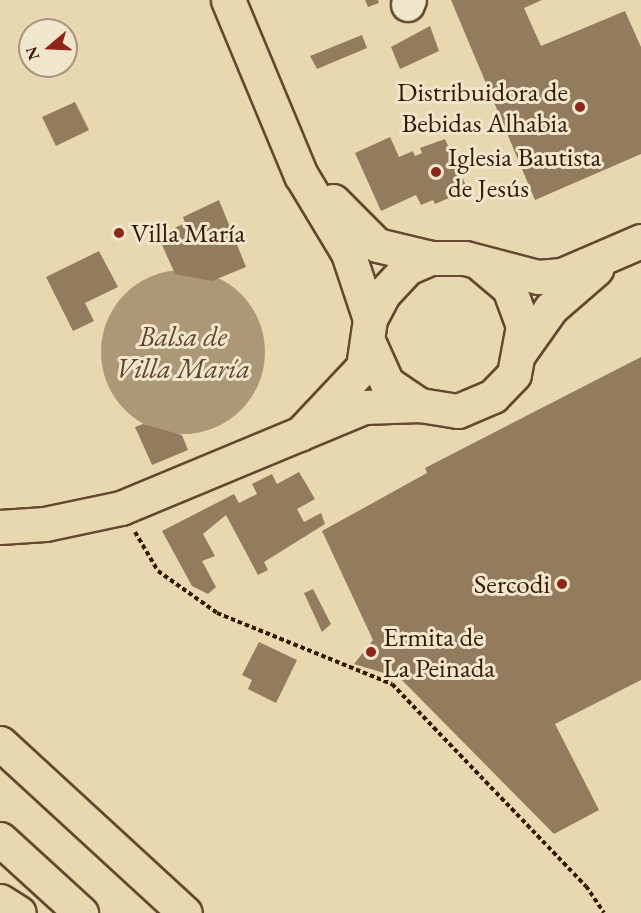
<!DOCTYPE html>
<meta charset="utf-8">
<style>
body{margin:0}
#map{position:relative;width:641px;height:913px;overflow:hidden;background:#e7d8b0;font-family:"EB Garamond",serif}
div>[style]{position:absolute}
.water>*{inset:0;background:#ac9776}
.round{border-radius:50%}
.building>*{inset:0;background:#937c5d}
.path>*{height:4px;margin-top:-2px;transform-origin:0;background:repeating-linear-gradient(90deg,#381804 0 4.5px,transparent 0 7.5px)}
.roads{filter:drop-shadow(2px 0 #64482f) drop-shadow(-2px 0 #64482f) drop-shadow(0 2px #64482f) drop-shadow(0 -2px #64482f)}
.minor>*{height:32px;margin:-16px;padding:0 16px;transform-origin:16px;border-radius:16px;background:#efe6cc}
.trunk>*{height:33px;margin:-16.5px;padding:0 16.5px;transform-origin:16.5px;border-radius:16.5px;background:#e7d8b0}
.motorway>*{height:33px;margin:-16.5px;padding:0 16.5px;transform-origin:16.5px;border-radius:16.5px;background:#e7d8b0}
.dots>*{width:16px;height:16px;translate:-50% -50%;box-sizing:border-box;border:3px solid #efe6cc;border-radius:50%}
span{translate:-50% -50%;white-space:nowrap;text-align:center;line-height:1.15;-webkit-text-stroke:6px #efe6cc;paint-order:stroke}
.poi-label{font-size:27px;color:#381804}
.right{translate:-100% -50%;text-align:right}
.left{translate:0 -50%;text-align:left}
.water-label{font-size:28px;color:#61442c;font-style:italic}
.north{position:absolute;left:18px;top:18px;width:60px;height:60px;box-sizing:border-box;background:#efe6cc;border:2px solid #a6947c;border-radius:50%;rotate:251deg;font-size:16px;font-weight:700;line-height:24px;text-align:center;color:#381804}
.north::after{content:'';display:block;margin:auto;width:21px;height:27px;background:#8f2418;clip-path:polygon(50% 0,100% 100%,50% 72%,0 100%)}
</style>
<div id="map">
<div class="water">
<i class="round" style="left:101px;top:270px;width:164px;height:164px"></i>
</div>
<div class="building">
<i style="clip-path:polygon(365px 0,378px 0,379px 3px,368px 7px)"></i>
<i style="clip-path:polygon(451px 0,542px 0,524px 8px,541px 46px,625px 11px,641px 47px,641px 154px,535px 200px)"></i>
<i style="clip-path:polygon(430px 26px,439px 51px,400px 69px,391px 47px)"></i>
<i style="clip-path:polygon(362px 35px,367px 48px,317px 69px,310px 56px)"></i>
<i style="clip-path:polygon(75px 102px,89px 130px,56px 146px,42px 117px)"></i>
<i style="clip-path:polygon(390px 137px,399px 157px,413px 151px,415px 156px,422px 153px,420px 148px,445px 139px,456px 163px,466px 167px,462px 177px,468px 190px,435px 204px,433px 200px,421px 205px,416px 195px,381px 211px,355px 153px)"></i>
<i style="clip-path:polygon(219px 200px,246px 267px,212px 281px,175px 274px,158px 236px,185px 223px,183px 217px)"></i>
<i style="clip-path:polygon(99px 251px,118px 287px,85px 303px,94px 321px,73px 331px,46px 277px)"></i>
<i style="clip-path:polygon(641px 357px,641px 680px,555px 724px,599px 810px,554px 834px,387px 665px,384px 673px,354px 664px,373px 640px,322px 531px,427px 473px,425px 468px)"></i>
<i style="clip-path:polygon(143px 424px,182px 435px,188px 450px,152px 465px,135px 427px)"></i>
<i style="clip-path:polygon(299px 472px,315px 499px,297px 509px,304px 522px,321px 513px,325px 524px,264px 562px,268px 570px,258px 575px,226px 515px,203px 534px,215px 556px,202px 561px,216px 587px,208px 594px,192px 586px,162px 531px,234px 494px,239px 503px,257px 494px,252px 484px,272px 474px,277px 484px)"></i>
<i style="clip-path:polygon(313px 589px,331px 624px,322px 632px,304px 593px)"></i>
<i style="clip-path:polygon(259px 642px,297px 660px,276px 703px,248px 689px,252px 680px,242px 675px)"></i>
</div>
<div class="path">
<i style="left:135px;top:532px;width:45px;rotate:59.5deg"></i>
<i style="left:158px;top:571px;width:72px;rotate:35.4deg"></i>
<i style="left:217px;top:613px;width:189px;rotate:22.1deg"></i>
<i style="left:392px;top:684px;width:280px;rotate:46.2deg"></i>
<i style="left:586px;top:886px;width:32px;rotate:56deg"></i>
</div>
<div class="roads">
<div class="minor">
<i style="left:408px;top:5px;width:5px;rotate:-68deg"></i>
</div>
<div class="trunk">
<i style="left:369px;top:343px;width:44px;rotate:65.8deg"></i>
<i style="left:387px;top:383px;width:40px;rotate:34deg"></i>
<i style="left:420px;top:405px;width:38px;rotate:9deg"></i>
<i style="left:458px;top:411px;width:38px;rotate:-23deg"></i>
<i style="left:493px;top:396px;width:30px;rotate:-46deg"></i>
<i style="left:514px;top:374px;width:49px;rotate:-79.4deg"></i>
<i style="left:523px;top:326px;width:40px;rotate:-110.2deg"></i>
<i style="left:509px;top:288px;width:38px;rotate:-140deg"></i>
<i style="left:520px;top:352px;width:54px;rotate:-54.8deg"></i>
<i style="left:551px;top:308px;width:60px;rotate:-40.9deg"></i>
<i style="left:300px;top:434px;width:92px;rotate:-46.8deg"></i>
<i style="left:363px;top:367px;width:49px;rotate:-81.7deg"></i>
<i style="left:370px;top:319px;width:30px;rotate:-62deg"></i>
<i style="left:384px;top:293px;width:34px;rotate:-47deg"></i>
<i style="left:407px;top:268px;width:26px;rotate:-23deg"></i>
<i style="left:431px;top:258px;width:34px"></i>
<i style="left:465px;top:258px;width:75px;rotate:14.6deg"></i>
<i style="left:538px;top:277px;width:24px;rotate:-5deg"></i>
<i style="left:562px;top:275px;width:86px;rotate:-23.3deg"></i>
<i style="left:0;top:527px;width:45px;rotate:-3.8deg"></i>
<i style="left:45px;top:524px;width:78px;rotate:-11.9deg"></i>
<i style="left:121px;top:508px;width:263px;rotate:-22.6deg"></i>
<i style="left:364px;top:407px;width:56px;rotate:-2deg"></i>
</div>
<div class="motorway">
<i style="left:228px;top:0;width:190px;rotate:67.4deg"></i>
<i style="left:301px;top:175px;width:91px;rotate:58.9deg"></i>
<i style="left:348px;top:253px;width:70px;rotate:71.6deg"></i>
<i style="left:333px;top:201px;width:62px;rotate:45deg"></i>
<i style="left:377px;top:245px;width:56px;rotate:13.5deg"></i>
<i style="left:0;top:743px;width:251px;rotate:42.6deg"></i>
<i style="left:0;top:839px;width:110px;rotate:42.4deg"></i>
<i style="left:0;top:901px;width:22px;rotate:32deg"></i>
</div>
</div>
<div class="dots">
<i style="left:580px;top:107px;background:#8f2418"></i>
<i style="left:436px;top:172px;background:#8f2418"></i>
<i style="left:119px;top:233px;background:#8f2418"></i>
<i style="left:562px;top:584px;background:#8f2418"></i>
<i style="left:371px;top:652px;background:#8f2418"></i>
</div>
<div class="poi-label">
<span class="right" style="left:568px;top:107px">Distribuidora de<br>Bebidas Alhabia</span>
<span class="left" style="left:448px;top:172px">Iglesia Bautista<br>de Jesús</span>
<span class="left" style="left:131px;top:233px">Villa María</span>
<span class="right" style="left:550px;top:584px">Sercodi</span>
<span class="left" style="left:383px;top:652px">Ermita de<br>La Peinada</span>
</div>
<div class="water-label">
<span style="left:183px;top:352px">Balsa de<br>Villa María</span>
</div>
<div class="north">N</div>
</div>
